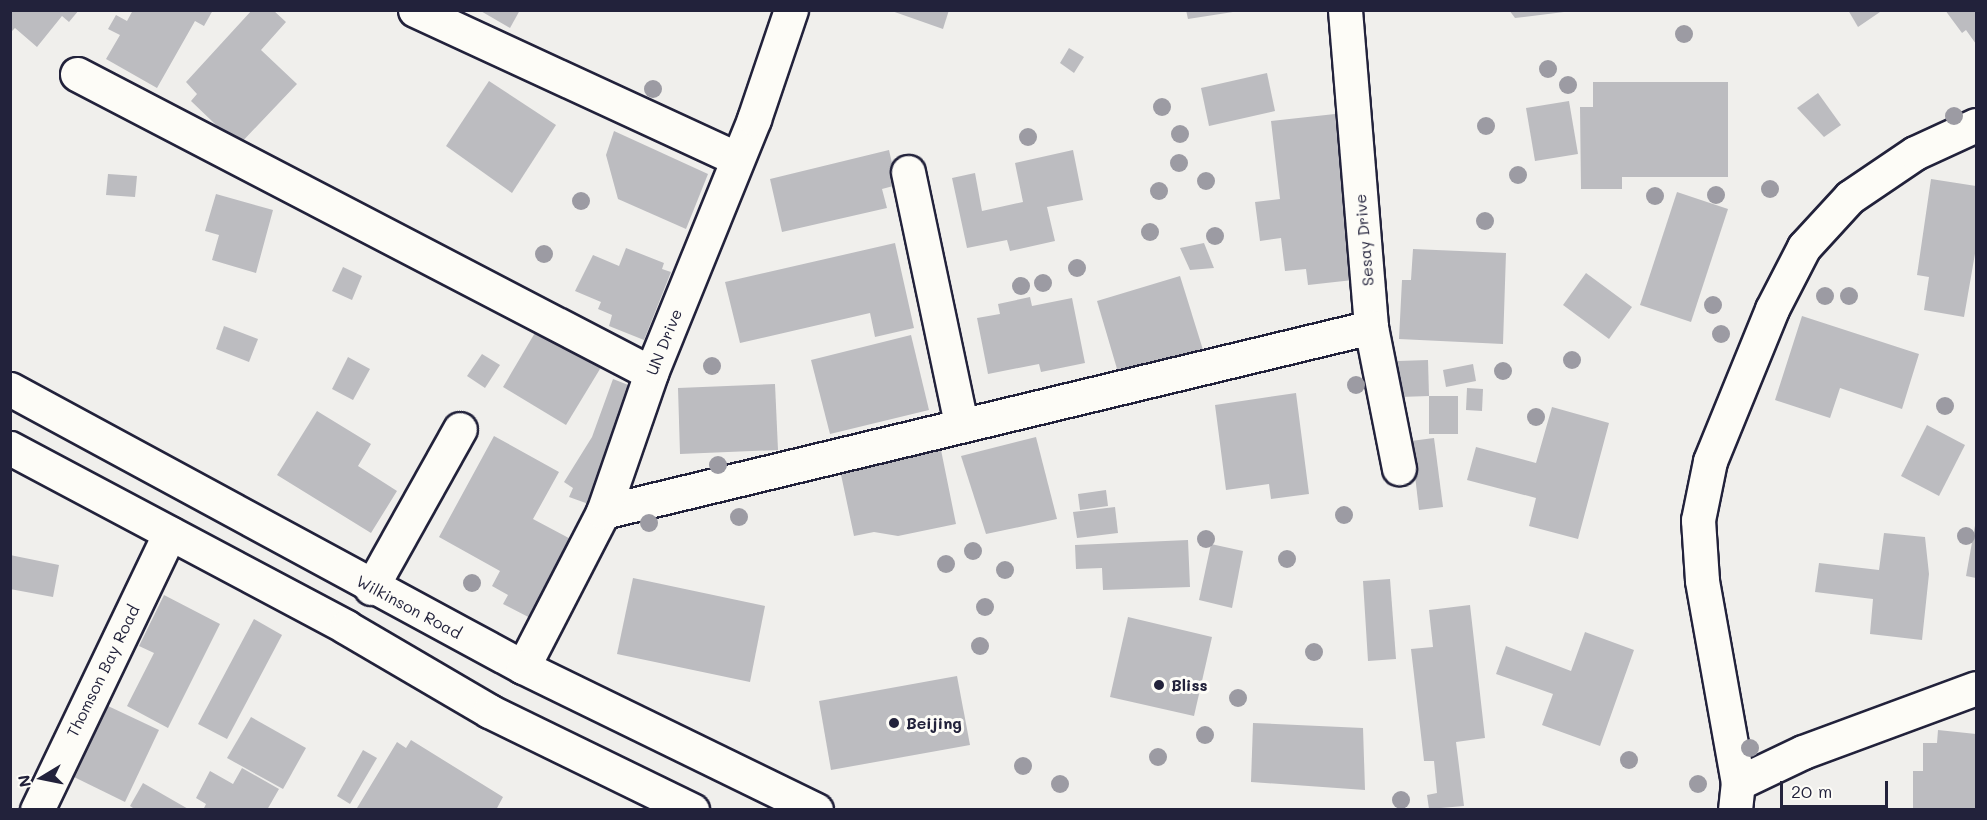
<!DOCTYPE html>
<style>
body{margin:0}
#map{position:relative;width:1987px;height:820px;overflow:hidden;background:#f0efec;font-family:Mali,sans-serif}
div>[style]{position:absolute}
.building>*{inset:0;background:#bcbcc0}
.roads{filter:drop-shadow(2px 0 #22223b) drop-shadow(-2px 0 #22223b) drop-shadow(0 2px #22223b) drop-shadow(0 -2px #22223b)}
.minor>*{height:33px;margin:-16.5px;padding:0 16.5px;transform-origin:16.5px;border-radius:16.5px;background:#fdfcf7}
.major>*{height:33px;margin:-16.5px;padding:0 16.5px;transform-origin:16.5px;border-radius:16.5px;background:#fdfcf7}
.trees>*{width:18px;height:18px;margin:-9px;border-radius:50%;background:#9c9ba3}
.dots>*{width:16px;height:16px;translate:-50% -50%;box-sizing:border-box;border:3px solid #fdfcf7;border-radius:50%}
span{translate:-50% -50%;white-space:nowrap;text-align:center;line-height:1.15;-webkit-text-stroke:6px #fdfcf7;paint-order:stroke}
.street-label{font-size:16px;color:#22223b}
.poi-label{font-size:16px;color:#22223b;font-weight:700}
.left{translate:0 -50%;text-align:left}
.frame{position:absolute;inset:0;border:12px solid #22223b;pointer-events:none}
.north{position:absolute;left:12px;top:748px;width:60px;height:60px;-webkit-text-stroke:4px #fdfcf7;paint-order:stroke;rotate:260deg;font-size:16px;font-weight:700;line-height:24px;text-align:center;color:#22223b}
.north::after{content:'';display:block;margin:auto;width:21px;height:27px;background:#22223b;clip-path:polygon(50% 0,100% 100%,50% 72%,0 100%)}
.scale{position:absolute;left:1780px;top:781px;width:108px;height:27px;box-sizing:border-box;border:3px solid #22223b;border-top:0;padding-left:8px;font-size:18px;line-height:21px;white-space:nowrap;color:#22223b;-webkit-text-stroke:4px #fdfcf7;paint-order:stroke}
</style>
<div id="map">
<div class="building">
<i style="clip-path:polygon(10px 10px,79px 10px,69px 22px,62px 16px,37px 47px,15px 28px,10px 33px)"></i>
<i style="clip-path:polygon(133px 10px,213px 10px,204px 26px,195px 21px,157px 88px,106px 59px,120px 35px,108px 29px,116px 15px,127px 21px)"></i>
<i style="clip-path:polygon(252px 10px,273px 10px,286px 22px,261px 50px,297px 84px,238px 146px,191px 101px,197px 94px,186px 82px)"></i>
<i style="clip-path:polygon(479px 10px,520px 10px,510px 28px)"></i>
<i style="clip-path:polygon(889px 10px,949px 10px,943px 29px)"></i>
<i style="clip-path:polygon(1186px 10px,1233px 10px,1233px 12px,1188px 19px)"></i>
<i style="clip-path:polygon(1509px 10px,1563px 10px,1564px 12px,1515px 18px)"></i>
<i style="clip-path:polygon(1848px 10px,1883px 10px,1858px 27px)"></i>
<i style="clip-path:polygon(1945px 10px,1976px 10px,1976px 44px,1966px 30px,1962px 33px)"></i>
<i style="clip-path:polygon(1069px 48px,1084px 57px,1074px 73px,1060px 63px)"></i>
<i style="clip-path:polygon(1267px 73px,1275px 111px,1209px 126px,1201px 88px)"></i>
<i style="clip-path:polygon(489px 81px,556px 125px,512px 193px,446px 146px)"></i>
<i style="clip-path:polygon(1593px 82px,1728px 82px,1728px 177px,1622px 177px,1622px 189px,1581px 189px,1580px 107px,1593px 107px)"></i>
<i style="clip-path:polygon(1818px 93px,1841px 125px,1824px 137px,1797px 108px)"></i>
<i style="clip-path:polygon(1569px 101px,1578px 154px,1535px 161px,1526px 108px)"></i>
<i style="clip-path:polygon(1335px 114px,1353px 280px,1308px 285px,1306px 269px,1285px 271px,1281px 238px,1260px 241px,1255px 202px,1280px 199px,1271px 121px)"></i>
<i style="clip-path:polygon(614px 131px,708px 174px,686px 229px,618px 199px,606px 155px)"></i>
<i style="clip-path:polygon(889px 150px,897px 185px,882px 189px,887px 208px,782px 232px,770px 179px)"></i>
<i style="clip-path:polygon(1073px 150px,1083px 200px,1047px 207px,1055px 241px,1010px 251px,1007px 240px,967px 248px,952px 178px,975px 173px,982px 211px,1023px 202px,1015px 163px)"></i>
<i style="clip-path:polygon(108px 174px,137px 176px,135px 197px,106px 195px)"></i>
<i style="clip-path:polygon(1931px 179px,1976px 186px,1976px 248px,1964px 317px,1924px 310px,1929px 277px,1917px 275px)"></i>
<i style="clip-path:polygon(1677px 192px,1728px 209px,1691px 322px,1640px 305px)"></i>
<i style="clip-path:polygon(216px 194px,273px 210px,256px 273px,212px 260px,219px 235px,205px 231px)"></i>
<i style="clip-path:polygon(895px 243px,914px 328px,875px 337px,870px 313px,740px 343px,725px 282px)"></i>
<i style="clip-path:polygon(1204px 243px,1214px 268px,1190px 270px,1180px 248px)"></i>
<i style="clip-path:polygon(626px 248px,664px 263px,662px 269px,671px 272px,644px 340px,609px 326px,612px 315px,598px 309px,601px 302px,575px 291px,593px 255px,619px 266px)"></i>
<i style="clip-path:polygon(1413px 249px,1506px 253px,1503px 344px,1399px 339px,1402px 280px,1411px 280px)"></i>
<i style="clip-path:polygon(343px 267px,362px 276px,352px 300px,332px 291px)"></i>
<i style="clip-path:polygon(1586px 273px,1632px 307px,1609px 339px,1563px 305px)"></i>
<i style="clip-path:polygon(1180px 276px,1204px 353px,1120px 379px,1097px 301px)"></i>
<i style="clip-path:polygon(1030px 297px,1032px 306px,1072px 298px,1085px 363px,1041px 372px,1039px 364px,988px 374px,977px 318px,1000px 314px,998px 304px)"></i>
<i style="clip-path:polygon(1802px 316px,1919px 354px,1902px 409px,1840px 388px,1830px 418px,1775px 400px)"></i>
<i style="clip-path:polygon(224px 326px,258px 339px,249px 362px,216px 349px)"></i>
<i style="clip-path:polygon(539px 326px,603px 364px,566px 425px,503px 387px)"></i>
<i style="clip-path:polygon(911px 335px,929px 410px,830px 434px,811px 360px)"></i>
<i style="clip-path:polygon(482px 354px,500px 365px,485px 388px,467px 376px)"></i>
<i style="clip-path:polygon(348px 357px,370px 369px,353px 400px,332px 389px)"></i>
<i style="clip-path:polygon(1428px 360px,1429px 396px,1400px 397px,1398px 361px)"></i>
<i style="clip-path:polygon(1473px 364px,1476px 381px,1446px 387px,1443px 370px)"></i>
<i style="clip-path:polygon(613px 379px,641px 390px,597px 507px,569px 497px,573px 488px,564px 482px,592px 437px)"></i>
<i style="clip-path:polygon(775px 384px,778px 450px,680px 454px,678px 388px)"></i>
<i style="clip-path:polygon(1467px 388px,1483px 389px,1482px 411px,1466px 410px)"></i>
<i style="clip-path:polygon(1296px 393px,1309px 494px,1271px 499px,1269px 484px,1226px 490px,1215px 405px)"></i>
<i style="clip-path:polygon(1429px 396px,1458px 396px,1458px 434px,1429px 434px)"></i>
<i style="clip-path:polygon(1552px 407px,1609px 423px,1578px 539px,1529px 526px,1536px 498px,1467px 480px,1476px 447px,1536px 463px)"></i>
<i style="clip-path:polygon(317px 411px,371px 444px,358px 466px,397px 491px,371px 533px,277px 475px)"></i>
<i style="clip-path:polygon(1927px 425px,1965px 445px,1939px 496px,1901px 476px)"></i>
<i style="clip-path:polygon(494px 436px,559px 472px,533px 519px,580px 544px,538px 622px,503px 604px,508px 595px,492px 586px,500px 571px,439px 537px)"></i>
<i style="clip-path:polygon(1036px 437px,1057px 519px,986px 534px,961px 456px)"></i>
<i style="clip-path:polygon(1434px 438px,1443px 507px,1419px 510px,1411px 441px)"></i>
<i style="clip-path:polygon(941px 450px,956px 524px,898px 536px,874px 532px,854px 536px,840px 470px)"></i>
<i style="clip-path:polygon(1106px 490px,1108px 506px,1080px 510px,1078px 494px)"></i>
<i style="clip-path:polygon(1115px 507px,1118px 533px,1077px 538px,1073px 512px)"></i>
<i style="clip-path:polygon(1976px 520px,1976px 578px,1966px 576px)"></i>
<i style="clip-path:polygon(1884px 533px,1925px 537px,1929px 574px,1922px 640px,1870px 634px,1873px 599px,1815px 592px,1819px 563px,1879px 570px)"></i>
<i style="clip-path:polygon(1188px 540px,1190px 587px,1103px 590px,1102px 568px,1076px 569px,1075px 545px)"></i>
<i style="clip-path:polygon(1211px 544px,1243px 551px,1232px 608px,1199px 600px)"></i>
<i style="clip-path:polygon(10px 555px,59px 565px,53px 597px,10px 589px)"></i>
<i style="clip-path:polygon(633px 578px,765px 606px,750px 682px,617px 654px)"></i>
<i style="clip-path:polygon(1390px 579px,1396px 659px,1368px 661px,1363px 581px)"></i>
<i style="clip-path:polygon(164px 595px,220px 624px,168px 728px,127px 706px,154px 653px,139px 646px)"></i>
<i style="clip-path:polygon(1470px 605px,1485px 738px,1456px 742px,1464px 806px,1429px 809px,1427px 795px,1437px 793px,1434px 761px,1424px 761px,1411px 649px,1433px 647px,1429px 610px)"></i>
<i style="clip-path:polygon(1128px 617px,1212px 637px,1194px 716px,1110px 697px)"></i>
<i style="clip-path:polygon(254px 619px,282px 635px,227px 739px,198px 724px)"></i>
<i style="clip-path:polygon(1585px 632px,1634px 650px,1600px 746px,1542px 725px,1553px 694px,1496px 674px,1506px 646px,1571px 671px)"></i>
<i style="clip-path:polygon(957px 676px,970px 745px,831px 770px,819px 701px)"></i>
<i style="clip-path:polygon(108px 706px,159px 730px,125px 802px,74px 777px)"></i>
<i style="clip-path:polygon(251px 717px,306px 748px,283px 789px,227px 758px)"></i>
<i style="clip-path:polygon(1253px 723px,1363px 728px,1365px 790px,1251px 782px)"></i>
<i style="clip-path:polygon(1938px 730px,1976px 734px,1976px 810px,1913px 810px,1913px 771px,1923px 771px,1923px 743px,1937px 743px)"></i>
<i style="clip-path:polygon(411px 740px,503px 797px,496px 810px,357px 808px,397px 742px,406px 748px)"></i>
<i style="clip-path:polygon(363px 750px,377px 758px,350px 804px,337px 796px)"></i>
<i style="clip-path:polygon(242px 768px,279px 789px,267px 810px,203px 810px,206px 804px,196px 798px,210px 771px,233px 784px)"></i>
<i style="clip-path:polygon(143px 783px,190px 810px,136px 810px,130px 806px)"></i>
</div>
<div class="roads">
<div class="minor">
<i style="left:415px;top:10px;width:353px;rotate:24.8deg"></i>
<i style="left:1345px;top:10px;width:318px;rotate:85.3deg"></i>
<i style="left:1371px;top:327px;width:144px;rotate:78.8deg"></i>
<i style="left:77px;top:74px;width:647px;rotate:27.52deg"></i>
<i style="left:908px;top:172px;width:258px;rotate:78.1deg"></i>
<i style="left:603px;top:512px;width:790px;rotate:-13.54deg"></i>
<i style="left:371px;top:588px;width:182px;rotate:-60.8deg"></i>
<i style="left:523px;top:667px;width:174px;rotate:-62.7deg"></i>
<i style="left:603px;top:512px;width:147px;rotate:-70.9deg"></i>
<i style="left:651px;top:373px;width:274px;rotate:-67.9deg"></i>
<i style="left:754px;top:119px;width:115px;rotate:-71.3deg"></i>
<i style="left:1738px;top:783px;width:72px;rotate:-25.5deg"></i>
<i style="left:1803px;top:752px;width:184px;rotate:-20.3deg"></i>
<i style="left:37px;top:810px;width:307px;rotate:-64.4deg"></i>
<i style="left:1735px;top:810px;width:27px;rotate:-84deg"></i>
<i style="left:1738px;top:783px;width:206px;rotate:-100.1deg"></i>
<i style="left:1702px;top:580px;width:60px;rotate:-93.8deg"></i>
<i style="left:1698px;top:520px;width:60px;rotate:-78.5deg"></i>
<i style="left:1710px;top:461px;width:164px;rotate:-67.8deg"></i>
<i style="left:1772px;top:309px;width:70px;rotate:-62.7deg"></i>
<i style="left:1804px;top:247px;width:68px;rotate:-47.4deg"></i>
<i style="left:1850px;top:197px;width:78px;rotate:-34.1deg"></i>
<i style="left:1915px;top:153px;width:67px;rotate:-24.7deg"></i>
</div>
<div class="major">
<i style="left:10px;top:389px;width:583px;rotate:28.45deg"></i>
<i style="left:523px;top:667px;width:326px;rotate:26deg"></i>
<i style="left:10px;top:448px;width:381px;rotate:28deg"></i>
<i style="left:346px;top:627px;width:166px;rotate:30.4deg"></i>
<i style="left:489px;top:711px;width:226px;rotate:26deg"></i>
</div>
</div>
<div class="trees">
<i style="left:1684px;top:34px"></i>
<i style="left:1548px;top:69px"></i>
<i style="left:1568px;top:85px"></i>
<i style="left:653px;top:89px"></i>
<i style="left:1162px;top:107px"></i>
<i style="left:1954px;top:116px"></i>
<i style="left:1486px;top:126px"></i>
<i style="left:1180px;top:134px"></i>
<i style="left:1028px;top:137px"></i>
<i style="left:1179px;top:163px"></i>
<i style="left:1518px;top:175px"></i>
<i style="left:1206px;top:181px"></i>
<i style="left:1770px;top:189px"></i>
<i style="left:1159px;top:191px"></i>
<i style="left:1716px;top:195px"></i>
<i style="left:1655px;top:196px"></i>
<i style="left:581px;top:201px"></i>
<i style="left:1485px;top:221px"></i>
<i style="left:1150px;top:232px"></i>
<i style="left:1215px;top:236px"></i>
<i style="left:544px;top:254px"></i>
<i style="left:1077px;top:268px"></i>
<i style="left:1043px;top:283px"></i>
<i style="left:1021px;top:286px"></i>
<i style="left:1825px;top:296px"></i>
<i style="left:1849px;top:296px"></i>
<i style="left:1713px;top:305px"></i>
<i style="left:1721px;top:334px"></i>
<i style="left:1572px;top:360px"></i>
<i style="left:712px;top:366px"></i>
<i style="left:1503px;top:371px"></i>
<i style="left:1356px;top:385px"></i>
<i style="left:1945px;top:406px"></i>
<i style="left:1536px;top:417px"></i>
<i style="left:718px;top:465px"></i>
<i style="left:1344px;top:515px"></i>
<i style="left:739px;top:517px"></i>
<i style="left:649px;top:523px"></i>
<i style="left:1966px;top:536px"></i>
<i style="left:1206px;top:539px"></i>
<i style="left:973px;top:551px"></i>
<i style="left:1287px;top:559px"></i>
<i style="left:946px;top:564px"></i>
<i style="left:1005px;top:570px"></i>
<i style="left:472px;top:583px"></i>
<i style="left:985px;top:607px"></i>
<i style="left:980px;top:646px"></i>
<i style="left:1314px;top:652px"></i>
<i style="left:1238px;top:698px"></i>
<i style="left:1205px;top:735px"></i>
<i style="left:1750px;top:748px"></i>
<i style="left:1158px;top:757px"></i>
<i style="left:1629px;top:760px"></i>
<i style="left:1023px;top:766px"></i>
<i style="left:1060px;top:784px"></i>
<i style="left:1698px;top:784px"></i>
<i style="left:1401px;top:800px"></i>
</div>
<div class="dots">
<i style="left:1159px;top:685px;background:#22223b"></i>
<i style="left:894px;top:723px;background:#22223b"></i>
</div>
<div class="street-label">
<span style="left:1364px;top:240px;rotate:-95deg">Sesay Drive</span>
<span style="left:664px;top:342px;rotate:-68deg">UN Drive</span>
<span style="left:409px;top:607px;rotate:28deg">Wilkinson Road</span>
<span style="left:103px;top:671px;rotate:-64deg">Thomson Bay Road</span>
</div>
<div class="poi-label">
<span class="left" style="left:1171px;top:685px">Bliss</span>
<span class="left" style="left:906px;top:723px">Beijing</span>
</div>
<div class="frame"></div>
<div class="north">N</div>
<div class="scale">20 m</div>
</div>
